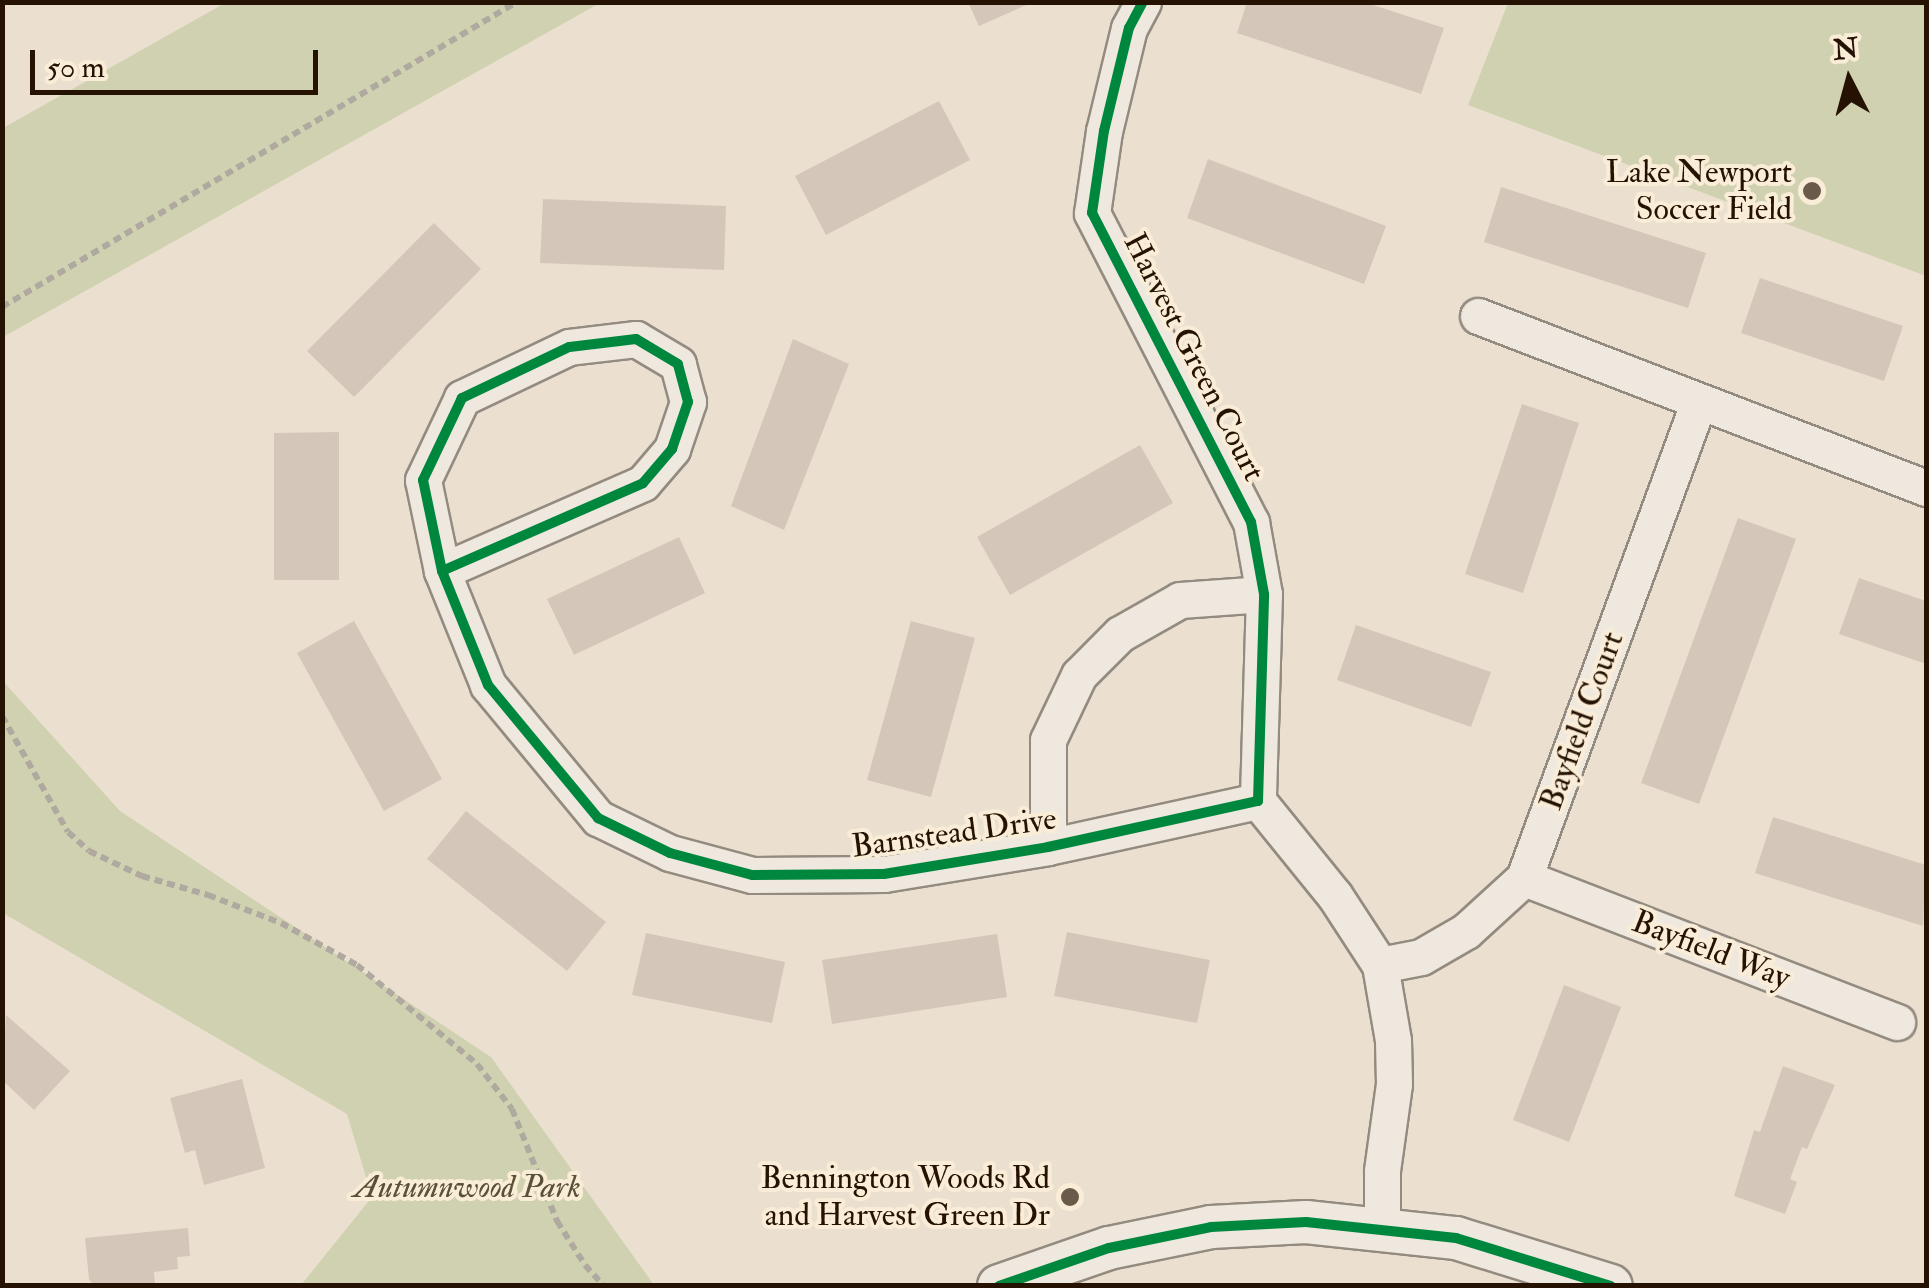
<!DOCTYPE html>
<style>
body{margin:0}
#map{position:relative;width:1929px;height:1288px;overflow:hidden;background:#ebe0cf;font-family:"IM FELL Double Pica",serif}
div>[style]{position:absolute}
.green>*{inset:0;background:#d0d1b0}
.building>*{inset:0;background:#d5c6ba}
.path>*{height:6px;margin-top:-3px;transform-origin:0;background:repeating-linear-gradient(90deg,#b0a99f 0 8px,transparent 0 13px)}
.roads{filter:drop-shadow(2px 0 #948b80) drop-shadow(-2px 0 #948b80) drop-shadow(0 2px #948b80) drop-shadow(0 -2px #948b80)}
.minor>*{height:35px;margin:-17.5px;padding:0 17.5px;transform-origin:17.5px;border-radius:17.5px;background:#eee8df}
.tertiary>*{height:42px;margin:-21px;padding:0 21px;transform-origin:21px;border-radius:21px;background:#eee8df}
.cycleway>*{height:10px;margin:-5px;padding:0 5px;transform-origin:5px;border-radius:5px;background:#00873e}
.dots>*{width:28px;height:28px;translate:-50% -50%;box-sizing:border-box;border:5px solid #faedd7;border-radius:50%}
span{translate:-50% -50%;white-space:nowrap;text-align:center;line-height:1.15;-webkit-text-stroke:8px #faedd7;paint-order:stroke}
.poi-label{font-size:32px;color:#251203}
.right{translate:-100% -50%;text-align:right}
.street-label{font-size:32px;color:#251203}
.park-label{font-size:32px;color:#595137;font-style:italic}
.frame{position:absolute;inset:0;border:5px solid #251203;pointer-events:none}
.north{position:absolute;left:1799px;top:30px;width:100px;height:100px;-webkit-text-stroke:8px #faedd7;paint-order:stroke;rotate:354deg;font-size:28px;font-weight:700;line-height:40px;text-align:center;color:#251203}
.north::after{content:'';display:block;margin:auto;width:35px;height:45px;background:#251203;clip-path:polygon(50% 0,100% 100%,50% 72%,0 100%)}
.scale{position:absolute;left:30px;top:50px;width:288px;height:45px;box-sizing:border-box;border:5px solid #251203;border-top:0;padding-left:12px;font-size:30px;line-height:35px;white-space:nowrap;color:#251203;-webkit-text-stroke:8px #faedd7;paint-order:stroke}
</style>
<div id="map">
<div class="green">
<i style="clip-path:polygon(225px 3px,600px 3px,3px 337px,3px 128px)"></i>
<i style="clip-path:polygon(1508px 3px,1926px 3px,1926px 276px,1468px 105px)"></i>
<i style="clip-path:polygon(2px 680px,120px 811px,491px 1057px,654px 1285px,301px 1285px,372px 1197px,347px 1114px,3px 913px)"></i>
</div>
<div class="building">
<i style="clip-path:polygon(968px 2px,1033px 2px,979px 26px)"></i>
<i style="clip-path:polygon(1247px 2px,1364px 2px,1444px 28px,1421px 94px,1237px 33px)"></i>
<i style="clip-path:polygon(939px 101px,970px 160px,826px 235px,795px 176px)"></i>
<i style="clip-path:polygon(1208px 159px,1386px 226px,1364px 284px,1187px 218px)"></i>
<i style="clip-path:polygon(1501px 187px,1706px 253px,1688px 308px,1484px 242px)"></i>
<i style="clip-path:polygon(543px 199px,726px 206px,724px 270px,540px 263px)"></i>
<i style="clip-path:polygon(434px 223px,481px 269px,354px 397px,307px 351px)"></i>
<i style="clip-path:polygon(1760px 278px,1903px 326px,1884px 381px,1741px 333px)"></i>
<i style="clip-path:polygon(793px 339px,849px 364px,784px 530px,731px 506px)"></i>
<i style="clip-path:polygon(1522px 404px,1579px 423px,1523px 593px,1465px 574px)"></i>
<i style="clip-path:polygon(339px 432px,339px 580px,274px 580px,274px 433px)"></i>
<i style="clip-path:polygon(1140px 445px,1173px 503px,1010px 595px,977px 537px)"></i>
<i style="clip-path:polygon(1738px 518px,1796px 539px,1699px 804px,1641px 783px)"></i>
<i style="clip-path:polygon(679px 537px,705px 593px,574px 655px,547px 599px)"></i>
<i style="clip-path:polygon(1859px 578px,1926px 601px,1926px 664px,1839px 634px)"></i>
<i style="clip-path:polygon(354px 621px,442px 779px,384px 811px,297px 653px)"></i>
<i style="clip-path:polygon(911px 621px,975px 638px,931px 797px,867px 780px)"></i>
<i style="clip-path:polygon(1356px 625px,1491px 672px,1471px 727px,1337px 680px)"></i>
<i style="clip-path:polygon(466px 811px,606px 922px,567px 971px,427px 859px)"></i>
<i style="clip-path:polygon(1773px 817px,1926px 865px,1923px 926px,1755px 873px)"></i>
<i style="clip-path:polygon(1067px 932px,1210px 960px,1197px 1023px,1054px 996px)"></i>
<i style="clip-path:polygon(646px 933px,785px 962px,772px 1023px,632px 995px)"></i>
<i style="clip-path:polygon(997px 934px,1007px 997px,832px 1024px,822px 960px)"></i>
<i style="clip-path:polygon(1564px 985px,1621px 1007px,1569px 1142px,1513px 1120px)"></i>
<i style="clip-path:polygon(6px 1015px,70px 1071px,34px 1110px,2px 1080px)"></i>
<i style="clip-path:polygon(1783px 1066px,1835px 1085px,1807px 1149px,1802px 1147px,1790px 1179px,1797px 1182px,1785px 1214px,1734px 1196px,1754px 1130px,1760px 1132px)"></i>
<i style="clip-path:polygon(242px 1079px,265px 1168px,204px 1185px,195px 1150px,185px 1153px,170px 1098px)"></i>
<i style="clip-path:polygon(188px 1228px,190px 1256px,177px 1257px,178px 1269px,154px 1272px,155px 1286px,94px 1286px,89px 1279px,85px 1238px)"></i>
</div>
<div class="path">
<i style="left:2px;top:307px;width:599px;rotate:-30.64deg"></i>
<i style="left:2px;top:716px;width:133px;rotate:60.4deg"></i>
<i style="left:68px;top:832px;width:28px;rotate:42deg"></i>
<i style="left:89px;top:851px;width:59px;rotate:25.3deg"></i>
<i style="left:142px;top:876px;width:69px;rotate:16.1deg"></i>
<i style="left:208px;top:895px;width:78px;rotate:21deg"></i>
<i style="left:281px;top:923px;width:87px;rotate:28.9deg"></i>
<i style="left:357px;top:965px;width:156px;rotate:39.5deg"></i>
<i style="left:477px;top:1064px;width:57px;rotate:52.1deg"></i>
<i style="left:512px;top:1109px;width:121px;rotate:68.1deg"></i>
<i style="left:557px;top:1221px;width:52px;rotate:57.5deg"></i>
<i style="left:585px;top:1265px;width:28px;rotate:48deg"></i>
</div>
<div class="roads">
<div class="minor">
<i style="left:1143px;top:2px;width:30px;rotate:118deg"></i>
<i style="left:1129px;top:28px;width:106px;rotate:103.6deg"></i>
<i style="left:1104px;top:131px;width:83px;rotate:98.3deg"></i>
<i style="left:1092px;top:213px;width:348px;rotate:62.8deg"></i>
<i style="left:1251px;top:522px;width:73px;rotate:79.8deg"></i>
<i style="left:1264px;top:594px;width:207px;rotate:91.7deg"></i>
<i style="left:1478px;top:316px;width:480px;rotate:21deg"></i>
<i style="left:442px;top:571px;width:219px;rotate:-23.6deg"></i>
<i style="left:643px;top:483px;width:45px;rotate:-49.5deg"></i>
<i style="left:672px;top:449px;width:50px;rotate:-71.2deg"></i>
<i style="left:688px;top:402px;width:39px;rotate:-105deg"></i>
<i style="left:678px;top:364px;width:49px;rotate:-149.2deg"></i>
<i style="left:636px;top:339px;width:67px;rotate:173.2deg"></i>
<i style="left:569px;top:347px;width:119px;rotate:154.5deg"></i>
<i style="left:462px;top:398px;width:91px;rotate:115.4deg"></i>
<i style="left:423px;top:480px;width:93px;rotate:78.2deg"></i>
<i style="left:442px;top:571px;width:123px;rotate:68deg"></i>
<i style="left:488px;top:685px;width:173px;rotate:50.4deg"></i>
<i style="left:598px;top:818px;width:80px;rotate:25.9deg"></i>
<i style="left:670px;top:853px;width:85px;rotate:15deg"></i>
<i style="left:752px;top:875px;width:132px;rotate:-0.4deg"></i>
<i style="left:884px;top:874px;width:166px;rotate:-9.3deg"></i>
<i style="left:1048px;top:847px;width:215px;rotate:-12.4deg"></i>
<i style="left:1258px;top:801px;width:122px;rotate:51deg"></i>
<i style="left:1335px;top:896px;width:82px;rotate:56.9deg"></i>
<i style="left:1380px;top:965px;width:76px;rotate:80.2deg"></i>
<i style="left:1393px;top:1040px;width:44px;rotate:88.7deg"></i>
<i style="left:1394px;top:1084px;width:88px;rotate:97.9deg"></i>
<i style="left:1382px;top:1171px;width:58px;rotate:90deg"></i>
<i style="left:1048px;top:847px;width:107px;rotate:-90deg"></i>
<i style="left:1048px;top:740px;width:72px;rotate:-64.5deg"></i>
<i style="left:1079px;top:675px;width:58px;rotate:-45deg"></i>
<i style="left:1120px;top:634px;width:69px;rotate:-29.5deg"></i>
<i style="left:1180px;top:600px;width:84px;rotate:-4.1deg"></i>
<i style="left:1524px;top:878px;width:400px;rotate:21.1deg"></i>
<i style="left:1380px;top:965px;width:42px;rotate:-11deg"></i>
<i style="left:1421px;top:957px;width:52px;rotate:-30deg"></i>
<i style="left:1466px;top:931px;width:79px;rotate:-42.4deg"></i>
<i style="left:1524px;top:878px;width:508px;rotate:-69.85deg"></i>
</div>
<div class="tertiary">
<i style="left:999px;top:1286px;width:116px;rotate:-19.1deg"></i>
<i style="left:1109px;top:1248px;width:104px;rotate:-11.6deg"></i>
<i style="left:1211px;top:1227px;width:95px;rotate:-3deg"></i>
<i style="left:1306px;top:1222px;width:151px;rotate:6.1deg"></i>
<i style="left:1456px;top:1238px;width:162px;rotate:17.2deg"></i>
</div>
</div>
<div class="cycleway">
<i style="left:442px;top:571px;width:219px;rotate:-23.6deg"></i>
<i style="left:643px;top:483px;width:45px;rotate:-49.5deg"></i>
<i style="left:672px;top:449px;width:50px;rotate:-71.2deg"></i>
<i style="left:688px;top:402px;width:39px;rotate:-105deg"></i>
<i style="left:678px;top:364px;width:49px;rotate:-149.2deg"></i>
<i style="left:636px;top:339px;width:67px;rotate:173.2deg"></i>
<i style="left:569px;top:347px;width:119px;rotate:154.5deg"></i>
<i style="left:462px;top:398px;width:91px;rotate:115.4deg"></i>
<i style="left:423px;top:480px;width:93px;rotate:78.2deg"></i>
<i style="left:442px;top:571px;width:123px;rotate:68deg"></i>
<i style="left:488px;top:685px;width:173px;rotate:50.4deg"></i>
<i style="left:598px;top:818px;width:80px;rotate:25.9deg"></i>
<i style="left:670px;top:853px;width:85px;rotate:15deg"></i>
<i style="left:752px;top:875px;width:132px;rotate:-0.4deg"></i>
<i style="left:884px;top:874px;width:166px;rotate:-9.3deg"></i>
<i style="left:1048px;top:847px;width:215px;rotate:-12.4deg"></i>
<i style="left:1258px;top:801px;width:207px;rotate:-88.3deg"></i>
<i style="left:1264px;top:594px;width:73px;rotate:-100.2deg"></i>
<i style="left:1251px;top:522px;width:348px;rotate:-117.2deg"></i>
<i style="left:1092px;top:213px;width:83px;rotate:-81.7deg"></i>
<i style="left:1104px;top:131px;width:106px;rotate:-76.4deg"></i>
<i style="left:1129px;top:28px;width:30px;rotate:-62deg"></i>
<i style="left:999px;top:1286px;width:116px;rotate:-19.1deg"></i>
<i style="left:1109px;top:1248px;width:104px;rotate:-11.6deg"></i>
<i style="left:1211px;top:1227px;width:95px;rotate:-3deg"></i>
<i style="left:1306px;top:1222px;width:151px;rotate:6.1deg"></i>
<i style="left:1456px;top:1238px;width:162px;rotate:17.2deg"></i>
</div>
<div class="dots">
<i style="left:1812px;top:191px;background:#6a5a4a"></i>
<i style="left:1070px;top:1197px;background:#6a5a4a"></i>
</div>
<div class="poi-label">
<span class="right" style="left:1792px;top:191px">Lake Newport<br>Soccer Field</span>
<span class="right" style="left:1050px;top:1197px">Bennington Woods Rd<br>and Harvest Green Dr</span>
</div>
<div class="street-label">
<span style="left:1194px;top:357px;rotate:63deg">Harvest Green Court</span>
<span style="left:1582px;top:721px;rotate:-70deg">Bayfield Court</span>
<span style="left:954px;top:833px;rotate:-8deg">Barnstead Drive</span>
<span style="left:1711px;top:950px;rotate:21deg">Bayfield Way</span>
</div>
<div class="park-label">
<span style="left:467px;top:1187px">Autumnwood Park</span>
</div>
<div class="frame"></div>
<div class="north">N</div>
<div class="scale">50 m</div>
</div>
